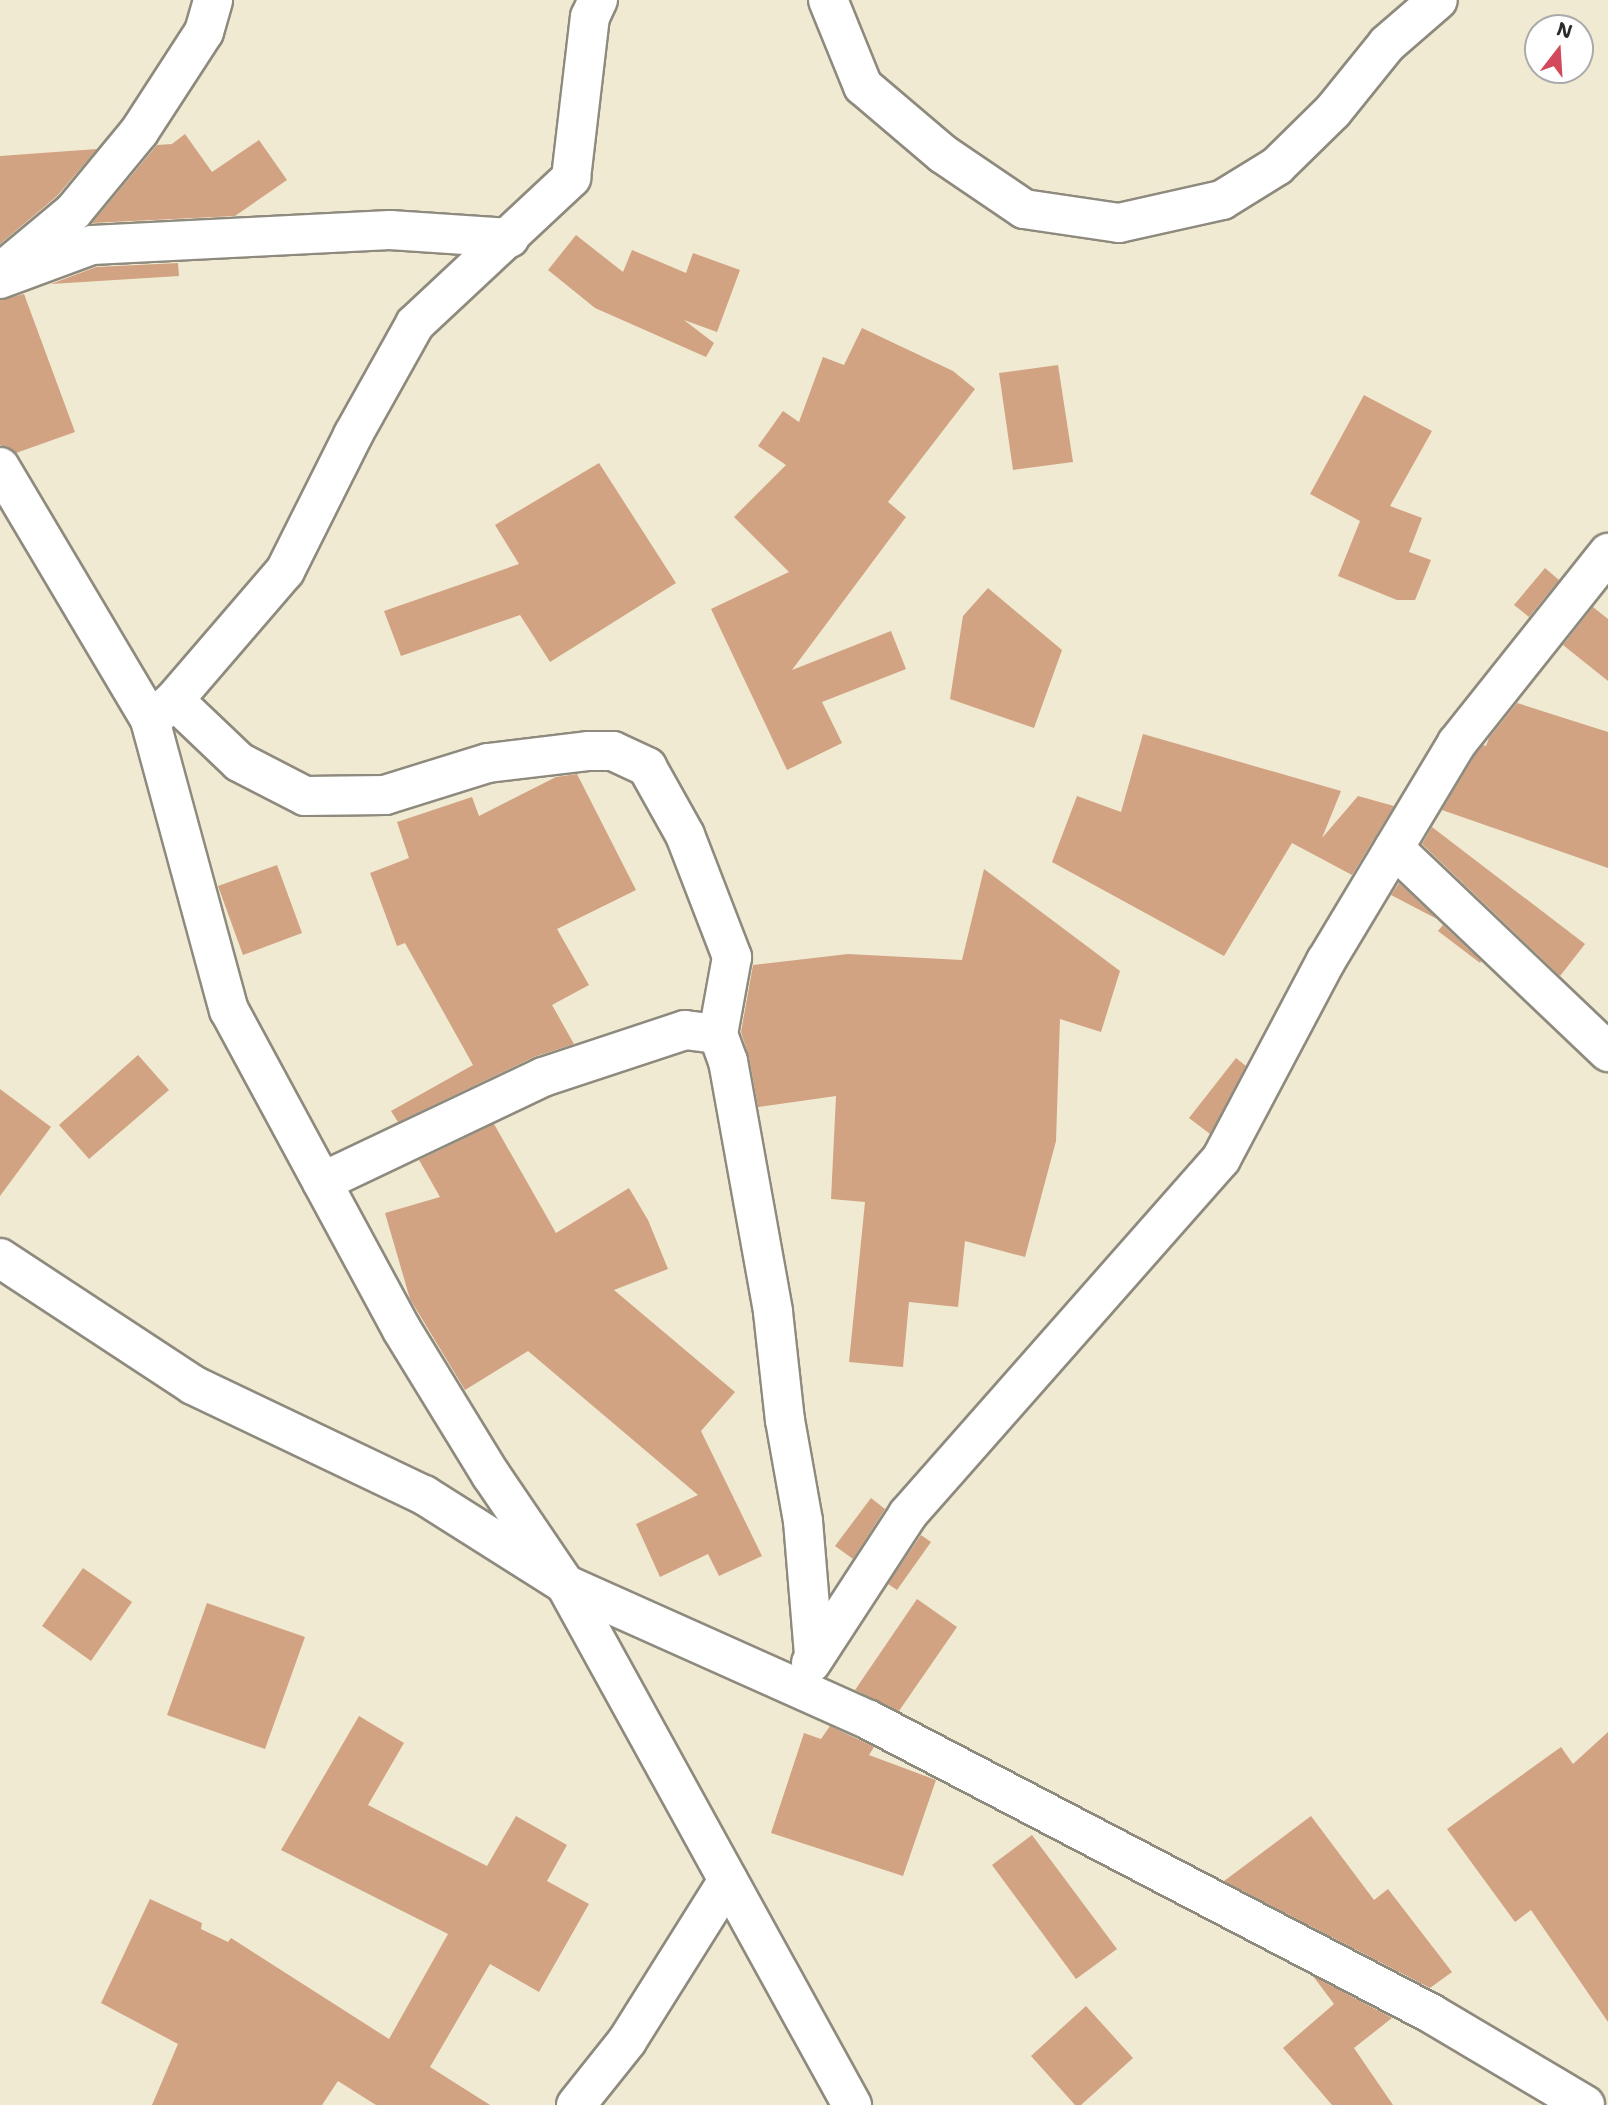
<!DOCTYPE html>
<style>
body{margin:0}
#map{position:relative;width:1608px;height:2105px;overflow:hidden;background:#f1ead2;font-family:"Shantell Sans",sans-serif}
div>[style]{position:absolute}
.building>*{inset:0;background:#d1a382}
.roads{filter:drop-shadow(2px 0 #8e8a7e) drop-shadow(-2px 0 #8e8a7e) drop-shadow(0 2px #8e8a7e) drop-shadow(0 -2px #8e8a7e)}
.minor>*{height:38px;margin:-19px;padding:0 19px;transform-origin:19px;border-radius:19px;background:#fff}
span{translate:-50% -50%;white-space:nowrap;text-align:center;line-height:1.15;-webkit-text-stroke:5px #fff;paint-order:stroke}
.north{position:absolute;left:1524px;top:14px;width:70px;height:70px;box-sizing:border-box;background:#fff;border:2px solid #aaa;border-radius:50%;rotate:17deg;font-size:19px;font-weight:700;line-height:28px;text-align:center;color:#2b2b2b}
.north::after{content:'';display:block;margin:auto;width:24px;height:32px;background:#d1495b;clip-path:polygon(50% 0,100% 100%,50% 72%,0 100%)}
</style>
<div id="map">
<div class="building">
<i style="clip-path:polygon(185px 134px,212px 172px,259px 140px,287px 180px,235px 216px,92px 223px,157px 145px,172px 144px)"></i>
<i style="clip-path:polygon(97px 149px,57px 196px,0 244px,0 156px)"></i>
<i style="clip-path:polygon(576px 235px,623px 272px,632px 250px,686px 273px,693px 253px,740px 270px,717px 332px,684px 320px,714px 343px,706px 357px,595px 308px,548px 270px)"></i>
<i style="clip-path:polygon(178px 263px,179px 276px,51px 284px,96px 267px)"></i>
<i style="clip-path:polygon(24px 294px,75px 432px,16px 453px,0 445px,0 300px)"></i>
<i style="clip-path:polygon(862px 328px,953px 371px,975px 389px,888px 502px,906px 517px,792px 670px,891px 631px,906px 669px,822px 702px,842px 743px,787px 770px,711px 609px,789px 572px,734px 517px,786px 465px,758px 446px,783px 411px,799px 422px,823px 357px,844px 365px)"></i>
<i style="clip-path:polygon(1058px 365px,1073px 462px,1013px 470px,999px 373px)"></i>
<i style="clip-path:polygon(1364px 395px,1432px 431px,1390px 506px,1422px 518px,1409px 552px,1431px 560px,1415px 600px,1397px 600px,1338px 576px,1360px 521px,1310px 494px)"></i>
<i style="clip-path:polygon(599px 463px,676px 583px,550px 662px,520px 615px,401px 656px,384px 611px,519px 564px,495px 525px)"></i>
<i style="clip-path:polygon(1545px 568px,1559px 580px,1529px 617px,1514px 605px)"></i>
<i style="clip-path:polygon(988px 588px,1062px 650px,1034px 728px,950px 699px,963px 616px)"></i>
<i style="clip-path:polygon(1593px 607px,1608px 619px,1608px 681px,1563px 645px)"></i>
<i style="clip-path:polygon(1517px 703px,1608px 732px,1608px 868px,1442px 810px,1475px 755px,1483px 745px,1486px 746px,1489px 738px)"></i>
<i style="clip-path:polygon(1143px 734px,1341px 791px,1322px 838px,1358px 796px,1394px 806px,1352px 875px,1292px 843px,1224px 956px,1052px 862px,1077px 796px,1121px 812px)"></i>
<i style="clip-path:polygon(577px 774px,636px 890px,557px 929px,589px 985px,552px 1005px,574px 1044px,534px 1057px,398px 1122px,391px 1111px,473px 1065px,405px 943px,397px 946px,370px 873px,409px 858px,397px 822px,472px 797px,479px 816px,556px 777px)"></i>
<i style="clip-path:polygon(1432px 827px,1585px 944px,1560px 976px,1422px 844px)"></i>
<i style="clip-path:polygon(277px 865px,302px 933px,243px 955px,218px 886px)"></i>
<i style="clip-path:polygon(984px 869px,1120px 971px,1101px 1032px,1060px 1019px,1056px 1141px,1025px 1257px,965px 1241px,958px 1307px,909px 1302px,903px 1367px,849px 1362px,865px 1202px,831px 1199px,836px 1096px,758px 1107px,749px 1057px,741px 1032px,753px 965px,848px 954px,962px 960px)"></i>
<i style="clip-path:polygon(1399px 883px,1437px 919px,1391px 895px)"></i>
<i style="clip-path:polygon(1443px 925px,1481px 961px,1480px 963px,1438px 931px)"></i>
<i style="clip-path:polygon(138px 1055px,169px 1090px,89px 1159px,59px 1125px)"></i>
<i style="clip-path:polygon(1236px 1058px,1246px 1066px,1210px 1134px,1189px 1118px)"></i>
<i style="clip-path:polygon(0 1089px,51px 1127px,0 1196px)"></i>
<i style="clip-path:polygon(494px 1124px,556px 1233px,629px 1188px,648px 1220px,668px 1269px,614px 1290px,735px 1392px,701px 1431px,762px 1556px,719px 1576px,708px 1554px,660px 1577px,636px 1524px,698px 1495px,528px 1351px,465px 1390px,410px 1299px,385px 1213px,440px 1197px,419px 1160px)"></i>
<i style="clip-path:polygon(871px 1498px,885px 1509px,853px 1559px,835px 1546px)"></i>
<i style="clip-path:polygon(921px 1535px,931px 1542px,897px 1590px,888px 1584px)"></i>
<i style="clip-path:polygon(83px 1568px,132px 1602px,91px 1661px,42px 1626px)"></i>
<i style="clip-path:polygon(917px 1599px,957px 1627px,899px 1711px,855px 1690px)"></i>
<i style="clip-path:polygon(207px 1603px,305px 1637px,265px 1749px,167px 1715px)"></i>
<i style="clip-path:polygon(359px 1716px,404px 1743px,368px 1805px,487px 1866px,516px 1816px,567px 1845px,547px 1881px,589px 1904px,539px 1992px,490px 1964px,430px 2067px,490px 2105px,376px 2105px,338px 2081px,322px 2105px,152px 2105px,178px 2044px,101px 2003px,150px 1899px,202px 1923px,201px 1929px,228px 1942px,231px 1938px,389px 2039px,448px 1934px,281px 1850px)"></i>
<i style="clip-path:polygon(830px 1726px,874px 1747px,869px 1755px,936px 1780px,903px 1876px,771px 1833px,804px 1733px,821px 1739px)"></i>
<i style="clip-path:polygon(1608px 1732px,1608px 2022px,1531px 1910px,1515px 1922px,1447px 1829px,1561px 1747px,1573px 1764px)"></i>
<i style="clip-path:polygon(1311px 1816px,1374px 1900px,1388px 1889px,1452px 1972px,1430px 1988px,1224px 1881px)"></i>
<i style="clip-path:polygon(1032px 1835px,1117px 1949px,1076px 1979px,992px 1865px)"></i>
<i style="clip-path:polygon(1313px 1976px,1392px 2018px,1354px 2048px,1393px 2105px,1332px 2105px,1283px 2048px,1334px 2004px)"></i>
<i style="clip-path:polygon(1086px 2006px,1133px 2058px,1081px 2105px,1075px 2105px,1031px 2056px)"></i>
</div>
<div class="roads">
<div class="minor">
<i style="left:828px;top:0;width:93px;rotate:67.9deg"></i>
<i style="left:863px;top:86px;width:105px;rotate:40.4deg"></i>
<i style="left:943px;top:154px;width:98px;rotate:34.2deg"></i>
<i style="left:1024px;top:209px;width:96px;rotate:8.4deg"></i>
<i style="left:1119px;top:223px;width:106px;rotate:-12.6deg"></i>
<i style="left:1222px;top:200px;width:65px;rotate:-31.7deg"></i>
<i style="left:1277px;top:166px;width:78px;rotate:-44.5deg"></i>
<i style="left:1333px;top:111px;width:86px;rotate:-51.1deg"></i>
<i style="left:1387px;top:44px;width:67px;rotate:-40.8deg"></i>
<i style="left:8px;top:266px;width:85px;rotate:-39.7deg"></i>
<i style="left:73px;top:212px;width:104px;rotate:-50.5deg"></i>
<i style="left:139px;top:132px;width:119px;rotate:-57deg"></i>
<i style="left:204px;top:32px;width:33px;rotate:-74deg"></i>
<i style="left:0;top:279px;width:98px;rotate:-20.3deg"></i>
<i style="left:92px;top:245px;width:298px;rotate:-2.9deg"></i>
<i style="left:390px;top:230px;width:120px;rotate:3.8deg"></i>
<i style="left:0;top:467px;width:294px;rotate:59.3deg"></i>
<i style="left:150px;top:720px;width:301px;rotate:74.8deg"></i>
<i style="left:229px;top:1010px;width:364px;rotate:61.6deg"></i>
<i style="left:402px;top:1330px;width:170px;rotate:58.5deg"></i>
<i style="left:491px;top:1475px;width:132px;rotate:55.8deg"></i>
<i style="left:565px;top:1584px;width:595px;rotate:61.15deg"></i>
<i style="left:174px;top:700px;width:90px;rotate:43.6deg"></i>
<i style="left:239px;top:762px;width:74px;rotate:27.3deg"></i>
<i style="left:305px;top:796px;width:80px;rotate:-0.7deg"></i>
<i style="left:385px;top:795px;width:108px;rotate:-17.3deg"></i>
<i style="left:488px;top:763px;width:102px;rotate:-6.8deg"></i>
<i style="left:589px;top:751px;width:24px"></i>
<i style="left:613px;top:751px;width:38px;rotate:25deg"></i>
<i style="left:647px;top:767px;width:78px;rotate:60.8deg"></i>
<i style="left:685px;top:835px;width:131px;rotate:68.9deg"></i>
<i style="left:732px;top:957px;width:78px;rotate:100.3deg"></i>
<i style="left:718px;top:1034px;width:29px;rotate:70deg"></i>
<i style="left:728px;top:1061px;width:255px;rotate:79.8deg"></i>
<i style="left:773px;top:1312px;width:109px;rotate:83.7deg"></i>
<i style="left:785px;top:1420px;width:103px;rotate:79.9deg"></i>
<i style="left:803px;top:1521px;width:133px;rotate:85.3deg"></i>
<i style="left:155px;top:717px;width:25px;rotate:-42deg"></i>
<i style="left:174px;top:700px;width:170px;rotate:-49.3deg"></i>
<i style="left:285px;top:571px;width:152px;rotate:-63.4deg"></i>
<i style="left:353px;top:435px;width:127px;rotate:-60.8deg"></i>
<i style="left:415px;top:324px;width:214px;rotate:-43.1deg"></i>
<i style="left:571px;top:178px;width:162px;rotate:-83.3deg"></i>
<i style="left:590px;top:17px;width:19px;rotate:-65deg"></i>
<i style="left:1394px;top:848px;width:296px;rotate:43.6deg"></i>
<i style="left:322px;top:1182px;width:245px;rotate:-25.4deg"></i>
<i style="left:543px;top:1077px;width:150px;rotate:-18.3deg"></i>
<i style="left:685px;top:1030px;width:33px;rotate:7deg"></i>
<i style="left:0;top:1258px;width:231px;rotate:33.3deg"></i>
<i style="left:193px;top:1385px;width:256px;rotate:25.5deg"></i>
<i style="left:424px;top:1495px;width:167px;rotate:32.3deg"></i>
<i style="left:565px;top:1584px;width:333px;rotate:24.1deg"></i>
<i style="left:869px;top:1720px;width:635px;rotate:27.57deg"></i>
<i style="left:1432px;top:2014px;width:178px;rotate:30.7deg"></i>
<i style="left:811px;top:1663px;width:178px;rotate:-56.9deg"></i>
<i style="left:908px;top:1514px;width:473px;rotate:-48.6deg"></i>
<i style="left:1221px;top:1159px;width:224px;rotate:-62.1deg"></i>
<i style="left:1326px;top:961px;width:254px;rotate:-59deg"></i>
<i style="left:1457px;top:743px;width:243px;rotate:-51.5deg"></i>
<i style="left:576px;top:2105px;width:82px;rotate:-51.4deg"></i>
<i style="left:627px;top:2041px;width:190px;rotate:-57.9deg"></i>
</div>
</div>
<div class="north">N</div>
</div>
